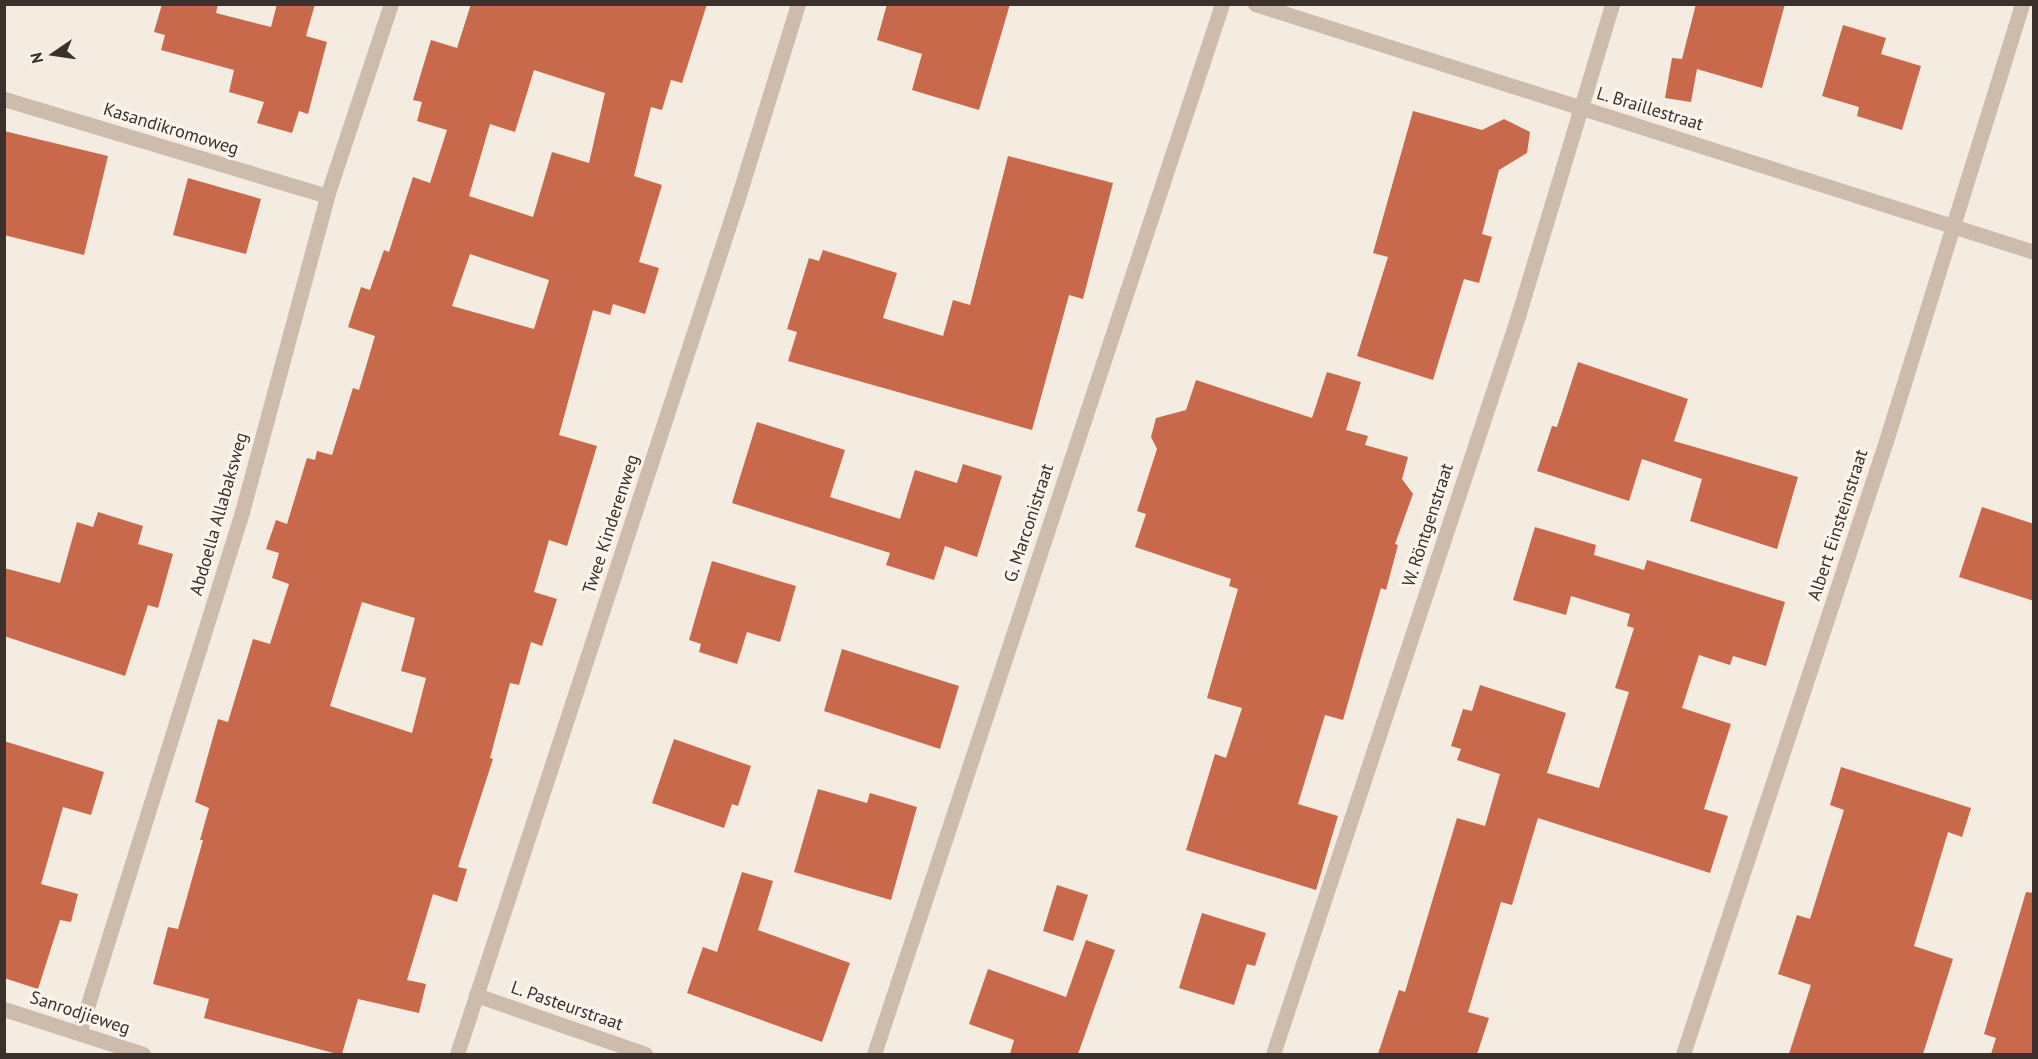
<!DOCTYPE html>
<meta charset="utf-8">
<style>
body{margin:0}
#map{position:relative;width:2038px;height:1059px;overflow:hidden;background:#f4ebe1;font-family:"PT Sans",sans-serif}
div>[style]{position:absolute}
.building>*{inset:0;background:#c8694b}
.minor>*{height:15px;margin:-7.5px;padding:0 7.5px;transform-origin:7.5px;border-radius:7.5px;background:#cdbbac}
.tertiary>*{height:15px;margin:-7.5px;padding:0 7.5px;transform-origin:7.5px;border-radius:7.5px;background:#cdbbac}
span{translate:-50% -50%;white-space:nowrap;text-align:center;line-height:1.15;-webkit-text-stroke:6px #fbf5ee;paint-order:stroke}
.street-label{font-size:18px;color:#3b302b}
.frame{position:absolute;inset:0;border:6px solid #3b302b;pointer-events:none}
.north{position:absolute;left:24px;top:24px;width:60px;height:60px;-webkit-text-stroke:4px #fbf5ee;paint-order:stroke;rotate:257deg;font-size:16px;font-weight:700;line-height:24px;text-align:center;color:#3b302b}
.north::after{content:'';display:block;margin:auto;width:21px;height:27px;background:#3b302b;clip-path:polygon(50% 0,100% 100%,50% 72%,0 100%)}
</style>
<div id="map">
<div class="building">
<i style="clip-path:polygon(162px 4px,218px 4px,216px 13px,271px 27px,277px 4px,315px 4px,306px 36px,327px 42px,308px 114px,299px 111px,292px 133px,257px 123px,264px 102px,229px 92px,234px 70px,161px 50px,165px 35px,154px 32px)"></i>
<i style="clip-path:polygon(evenodd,471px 4px,707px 4px,682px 83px,671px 80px,662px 110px,651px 107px,634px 176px,662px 185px,639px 262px,659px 268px,645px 314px,613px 304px,610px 315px,593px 310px,559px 435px,597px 446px,567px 546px,549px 540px,534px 592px,557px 599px,542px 646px,531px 642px,519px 685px,510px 683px,490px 758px,493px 759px,458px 867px,467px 869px,457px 902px,433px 894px,407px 980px,426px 984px,419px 1013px,358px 999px,342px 1054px,337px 1054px,204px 1018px,209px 999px,153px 984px,168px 927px,178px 929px,203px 840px,200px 840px,209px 808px,195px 802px,218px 719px,228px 722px,253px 639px,270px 644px,289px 584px,272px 578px,279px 553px,266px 549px,276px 520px,287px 524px,307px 458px,315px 460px,317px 451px,332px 455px,353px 388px,359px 390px,375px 336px,348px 327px,361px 287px,370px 290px,384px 250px,389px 252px,413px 177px,430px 183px,447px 130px,417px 121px,422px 102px,413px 100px,431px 40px,457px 48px,471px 4px,534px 70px,605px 93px,589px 163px,552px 152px,533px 217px,469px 196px,490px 124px,515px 132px,534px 70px,471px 4px,470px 254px,549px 280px,534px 329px,452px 306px,470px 254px,471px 4px,362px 602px,415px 618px,401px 671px,426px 678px,412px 733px,330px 706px,362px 602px)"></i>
<i style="clip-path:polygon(887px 4px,1010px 4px,979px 110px,912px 90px,922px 54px,877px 40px)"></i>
<i style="clip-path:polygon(1696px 4px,1785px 4px,1762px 88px,1697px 69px,1691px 102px,1665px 98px,1672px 58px,1682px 59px)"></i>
<i style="clip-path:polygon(1843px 25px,1886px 38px,1881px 54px,1921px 66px,1902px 130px,1857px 116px,1859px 107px,1822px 96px)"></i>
<i style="clip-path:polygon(1413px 111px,1482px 130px,1504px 119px,1530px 132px,1527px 153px,1499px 170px,1482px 234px,1492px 237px,1479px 283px,1464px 279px,1433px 380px,1357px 356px,1388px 257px,1373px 253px)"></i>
<i style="clip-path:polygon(4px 131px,108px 156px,84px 255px,4px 235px)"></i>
<i style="clip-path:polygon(1008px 156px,1113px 183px,1083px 299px,1069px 295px,1032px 430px,788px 361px,797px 332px,787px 329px,809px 258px,819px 261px,823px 250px,897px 273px,883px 318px,943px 336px,953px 300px,970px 305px)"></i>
<i style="clip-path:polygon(188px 178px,261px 199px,246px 254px,173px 235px)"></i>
<i style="clip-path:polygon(1578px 362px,1688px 399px,1674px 441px,1798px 477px,1777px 549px,1690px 521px,1702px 479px,1642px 459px,1629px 501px,1537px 471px,1552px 426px,1557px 427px)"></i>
<i style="clip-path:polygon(1327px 372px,1361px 382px,1346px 430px,1368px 436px,1365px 445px,1408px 457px,1402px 479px,1413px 494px,1395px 544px,1398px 545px,1386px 590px,1381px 588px,1343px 720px,1325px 715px,1298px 804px,1338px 816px,1316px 890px,1186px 850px,1215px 754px,1226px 758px,1242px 708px,1207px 698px,1238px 589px,1229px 586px,1231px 579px,1135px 547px,1146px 514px,1137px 511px,1157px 449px,1151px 437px,1156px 418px,1186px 410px,1196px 380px,1312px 418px)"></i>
<i style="clip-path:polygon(757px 422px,845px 450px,830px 497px,900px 519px,915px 470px,957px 483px,963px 464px,1002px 476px,977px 557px,945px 546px,934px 580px,886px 565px,890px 553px,732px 503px)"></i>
<i style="clip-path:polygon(1982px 507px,2034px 524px,2034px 601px,1959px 577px)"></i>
<i style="clip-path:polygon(98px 512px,143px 526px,138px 544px,173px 554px,158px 608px,148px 605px,125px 676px,4px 636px,4px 568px,60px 583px,77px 522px,93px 527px)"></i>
<i style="clip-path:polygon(1535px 527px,1596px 545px,1594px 555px,1644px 570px,1647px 560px,1785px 602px,1766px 666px,1733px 656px,1730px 665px,1699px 655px,1682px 708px,1731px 724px,1704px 809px,1728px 816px,1710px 873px,1538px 818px,1512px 905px,1501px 902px,1468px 1012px,1489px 1018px,1477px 1054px,1378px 1054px,1399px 990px,1405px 992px,1457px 818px,1485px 826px,1500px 774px,1457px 760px,1461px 749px,1451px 746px,1463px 709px,1472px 711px,1480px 685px,1566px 713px,1547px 773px,1599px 788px,1629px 692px,1615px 688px,1634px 628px,1627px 626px,1630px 614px,1571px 596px,1566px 615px,1513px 600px)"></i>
<i style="clip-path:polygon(712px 561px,796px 586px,780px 642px,747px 632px,737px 664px,699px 652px,701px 644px,689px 640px)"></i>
<i style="clip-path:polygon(842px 649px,959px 686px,940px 749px,824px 711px)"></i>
<i style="clip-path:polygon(674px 739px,751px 766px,738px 806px,732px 804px,724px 828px,652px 803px)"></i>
<i style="clip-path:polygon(4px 741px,104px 772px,91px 815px,63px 807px,41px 884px,78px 894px,71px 922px,60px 920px,38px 989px,4px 978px)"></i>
<i style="clip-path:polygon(1841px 767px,1971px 808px,1962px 837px,1948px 832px,1914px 946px,1953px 959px,1923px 1054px,1789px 1054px,1811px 985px,1778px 974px,1797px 915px,1810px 919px,1844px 810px,1830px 805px)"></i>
<i style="clip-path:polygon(818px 789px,867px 803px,870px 793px,917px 807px,891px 900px,794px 872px)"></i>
<i style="clip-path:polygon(742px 872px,773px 881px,758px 930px,850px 963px,822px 1042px,687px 993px,703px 947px,717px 952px)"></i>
<i style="clip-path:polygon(1057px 885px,1088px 895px,1073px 941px,1043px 931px)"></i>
<i style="clip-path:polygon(2026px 892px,2034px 893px,2034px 1054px,1991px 1054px,1996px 1038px,1984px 1034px)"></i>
<i style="clip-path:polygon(1202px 913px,1266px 933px,1255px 966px,1247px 964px,1234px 1005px,1179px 988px)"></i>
<i style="clip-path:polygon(1086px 940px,1115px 950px,1078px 1054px,1010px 1054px,1014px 1040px,969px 1024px,988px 969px,1066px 997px)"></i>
</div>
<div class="minor">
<i style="left:1255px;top:4px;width:818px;rotate:17.66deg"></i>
<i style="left:4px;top:99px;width:337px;rotate:16.7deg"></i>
<i style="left:476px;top:995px;width:179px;rotate:19.2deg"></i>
<i style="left:4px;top:1009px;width:146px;rotate:17.9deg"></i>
<i style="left:79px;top:1033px;width:546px;rotate:-72.63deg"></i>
<i style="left:242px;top:512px;width:327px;rotate:-74.9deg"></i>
<i style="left:327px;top:196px;width:202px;rotate:-71.6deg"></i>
<i style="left:874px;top:1054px;width:1106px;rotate:-71.66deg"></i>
<i style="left:1273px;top:1054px;width:778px;rotate:-71.63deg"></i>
<i style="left:1518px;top:316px;width:326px;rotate:-73.2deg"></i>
<i style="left:1683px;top:1054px;width:646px;rotate:-71.68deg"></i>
<i style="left:1886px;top:441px;width:458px;rotate:-72.7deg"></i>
</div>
<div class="tertiary">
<i style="left:457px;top:1054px;width:898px;rotate:-71.83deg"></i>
<i style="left:737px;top:201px;width:206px;rotate:-72.8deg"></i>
</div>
<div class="street-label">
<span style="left:1650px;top:109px;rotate:17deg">L. Braillestraat</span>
<span style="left:171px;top:129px;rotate:17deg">Kasandikromoweg</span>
<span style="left:219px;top:514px;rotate:-74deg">Abdoella Allabaksweg</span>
<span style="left:1029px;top:523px;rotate:-72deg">G. Marconistraat</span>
<span style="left:611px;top:524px;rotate:-72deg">Twee Kinderenweg</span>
<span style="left:1428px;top:525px;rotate:-72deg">W. Röntgenstraat</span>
<span style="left:1838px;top:525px;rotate:-72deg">Albert Einsteinstraat</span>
<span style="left:567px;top:1006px;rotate:19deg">L. Pasteurstraat</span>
<span style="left:80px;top:1013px;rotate:18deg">Sanrodjieweg</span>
</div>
<div class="frame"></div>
<div class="north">N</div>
</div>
